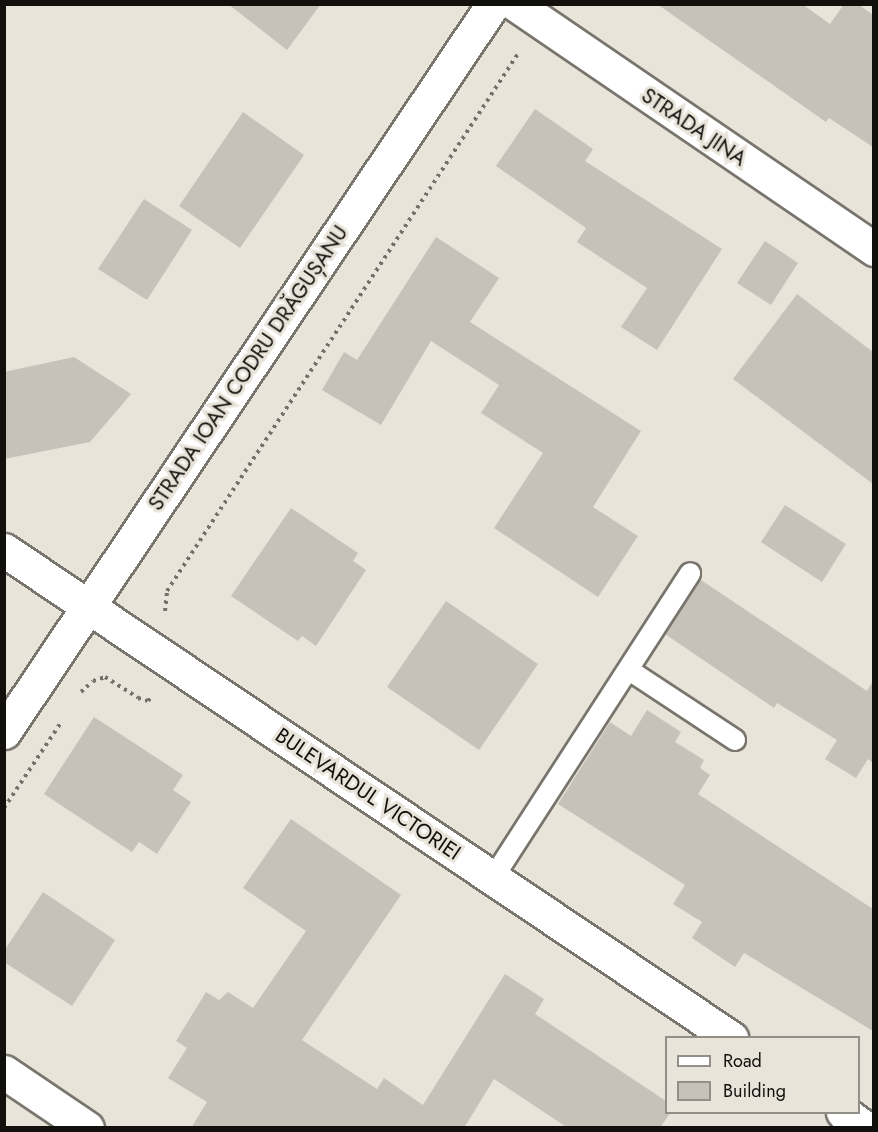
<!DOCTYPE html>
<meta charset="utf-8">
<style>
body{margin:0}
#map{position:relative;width:878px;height:1132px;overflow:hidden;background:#e8e4da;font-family:Jost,sans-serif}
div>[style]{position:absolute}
.building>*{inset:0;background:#c6c2b9}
.path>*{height:4px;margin-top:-2px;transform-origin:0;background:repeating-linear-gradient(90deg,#73716a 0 3px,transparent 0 7.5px)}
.roads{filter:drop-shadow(2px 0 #78756d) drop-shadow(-2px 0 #78756d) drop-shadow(0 2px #78756d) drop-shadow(0 -2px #78756d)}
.lane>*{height:20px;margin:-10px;padding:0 10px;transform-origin:10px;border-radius:10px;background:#fff}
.street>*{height:33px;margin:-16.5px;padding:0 16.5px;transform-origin:16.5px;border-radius:16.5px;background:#fff}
.secondary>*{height:33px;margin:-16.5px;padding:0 16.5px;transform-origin:16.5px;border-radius:16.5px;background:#fff}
span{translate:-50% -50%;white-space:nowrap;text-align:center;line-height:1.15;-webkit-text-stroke:6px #e8e4da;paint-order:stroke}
.street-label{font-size:21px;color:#11100d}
.frame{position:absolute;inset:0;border:6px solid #11100d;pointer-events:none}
.legend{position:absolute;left:665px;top:1036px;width:195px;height:78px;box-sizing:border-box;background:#e8e4da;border:2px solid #928f88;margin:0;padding:8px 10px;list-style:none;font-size:18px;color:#11100d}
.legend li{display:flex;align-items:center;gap:12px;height:30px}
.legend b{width:30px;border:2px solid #928f88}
</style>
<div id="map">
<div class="building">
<i style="clip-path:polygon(228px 4px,321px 4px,287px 50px)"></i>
<i style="clip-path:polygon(657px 4px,802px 4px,830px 24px,844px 4px,858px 4px,873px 15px,873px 147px,829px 118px,826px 122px)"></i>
<i style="clip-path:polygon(535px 109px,593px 149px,585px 161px,722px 249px,657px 350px,621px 327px,647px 288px,577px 242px,586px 228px,496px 166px)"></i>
<i style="clip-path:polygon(243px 112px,304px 155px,240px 248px,179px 206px)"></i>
<i style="clip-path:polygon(144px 199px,192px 230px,147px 300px,98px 269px)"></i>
<i style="clip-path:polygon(436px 237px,499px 278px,470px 322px,641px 431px,593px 507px,638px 536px,598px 597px,494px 528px,543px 453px,481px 413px,499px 385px,431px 341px,381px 425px,322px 390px,344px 352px,357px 360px)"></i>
<i style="clip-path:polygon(765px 241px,798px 263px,771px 305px,737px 283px)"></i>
<i style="clip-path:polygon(797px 294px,873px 352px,873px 484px,733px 379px)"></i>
<i style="clip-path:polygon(74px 357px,131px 394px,90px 442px,4px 459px,4px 372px)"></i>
<i style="clip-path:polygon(785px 505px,846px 544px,822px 582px,761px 542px)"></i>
<i style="clip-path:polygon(291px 508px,358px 553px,353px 561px,366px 570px,316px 646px,302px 636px,298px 641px,231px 596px)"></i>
<i style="clip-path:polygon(701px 580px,867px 691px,873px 681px,873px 763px,868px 759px,856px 778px,825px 759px,837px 740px,777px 703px,774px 708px,665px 634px)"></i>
<i style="clip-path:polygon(446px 601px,538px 664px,479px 750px,387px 687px)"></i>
<i style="clip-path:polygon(647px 710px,681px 732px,675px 742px,704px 760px,700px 768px,710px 775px,698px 794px,873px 909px,873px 1031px,744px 953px,735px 967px,692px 938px,702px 922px,673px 904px,685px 885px,558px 804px,610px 722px,631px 736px)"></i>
<i style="clip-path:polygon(94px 717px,183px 775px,173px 790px,191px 802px,157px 854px,139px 842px,132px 852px,44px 794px)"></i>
<i style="clip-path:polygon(291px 819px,401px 895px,302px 1040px,377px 1089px,384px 1078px,423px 1105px,505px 974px,544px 999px,535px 1014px,666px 1101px,666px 1113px,670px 1113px,660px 1128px,568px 1128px,494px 1079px,464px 1128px,191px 1128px,207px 1102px,168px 1078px,187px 1048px,176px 1041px,206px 992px,219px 1000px,228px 992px,253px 1008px,306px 931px,243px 888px)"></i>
<i style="clip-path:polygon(43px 892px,115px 940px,72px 1006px,4px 962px,4px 951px)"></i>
</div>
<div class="path">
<i style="left:165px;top:611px;width:20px;rotate:-84deg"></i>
<i style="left:167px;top:591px;width:644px;rotate:-56.85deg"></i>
<i style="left:81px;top:692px;width:16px;rotate:-43deg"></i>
<i style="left:93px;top:681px;width:13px;rotate:-18deg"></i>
<i style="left:105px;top:677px;width:39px;rotate:32deg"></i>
<i style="left:138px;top:698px;width:10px;rotate:17deg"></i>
<i style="left:148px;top:701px;width:6px;rotate:-51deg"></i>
<i style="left:4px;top:808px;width:101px;rotate:-56.3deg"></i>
</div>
<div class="roads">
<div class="lane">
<i style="left:629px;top:670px;width:127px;rotate:33.4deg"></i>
<i style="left:493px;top:878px;width:363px;rotate:-57.1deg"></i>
</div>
<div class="street">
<i style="left:515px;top:4px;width:435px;rotate:34.3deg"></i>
<i style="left:4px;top:732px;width:877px;rotate:-56.11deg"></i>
<i style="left:4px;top:1072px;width:100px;rotate:34deg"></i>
</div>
<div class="secondary">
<i style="left:4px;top:550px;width:876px;rotate:33.87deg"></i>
<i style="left:843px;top:1112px;width:27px;rotate:36deg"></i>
</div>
</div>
<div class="street-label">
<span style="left:694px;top:127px;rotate:34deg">STRADA JINA</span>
<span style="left:248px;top:368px;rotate:-56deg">STRADA IOAN CODRU DRĂGUȘANU</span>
<span style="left:368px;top:794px;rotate:34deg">BULEVARDUL VICTORIEI</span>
</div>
<div class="frame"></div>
<ul class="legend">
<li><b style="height:8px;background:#fff"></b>Road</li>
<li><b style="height:16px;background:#c6c2b9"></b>Building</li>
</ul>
</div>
